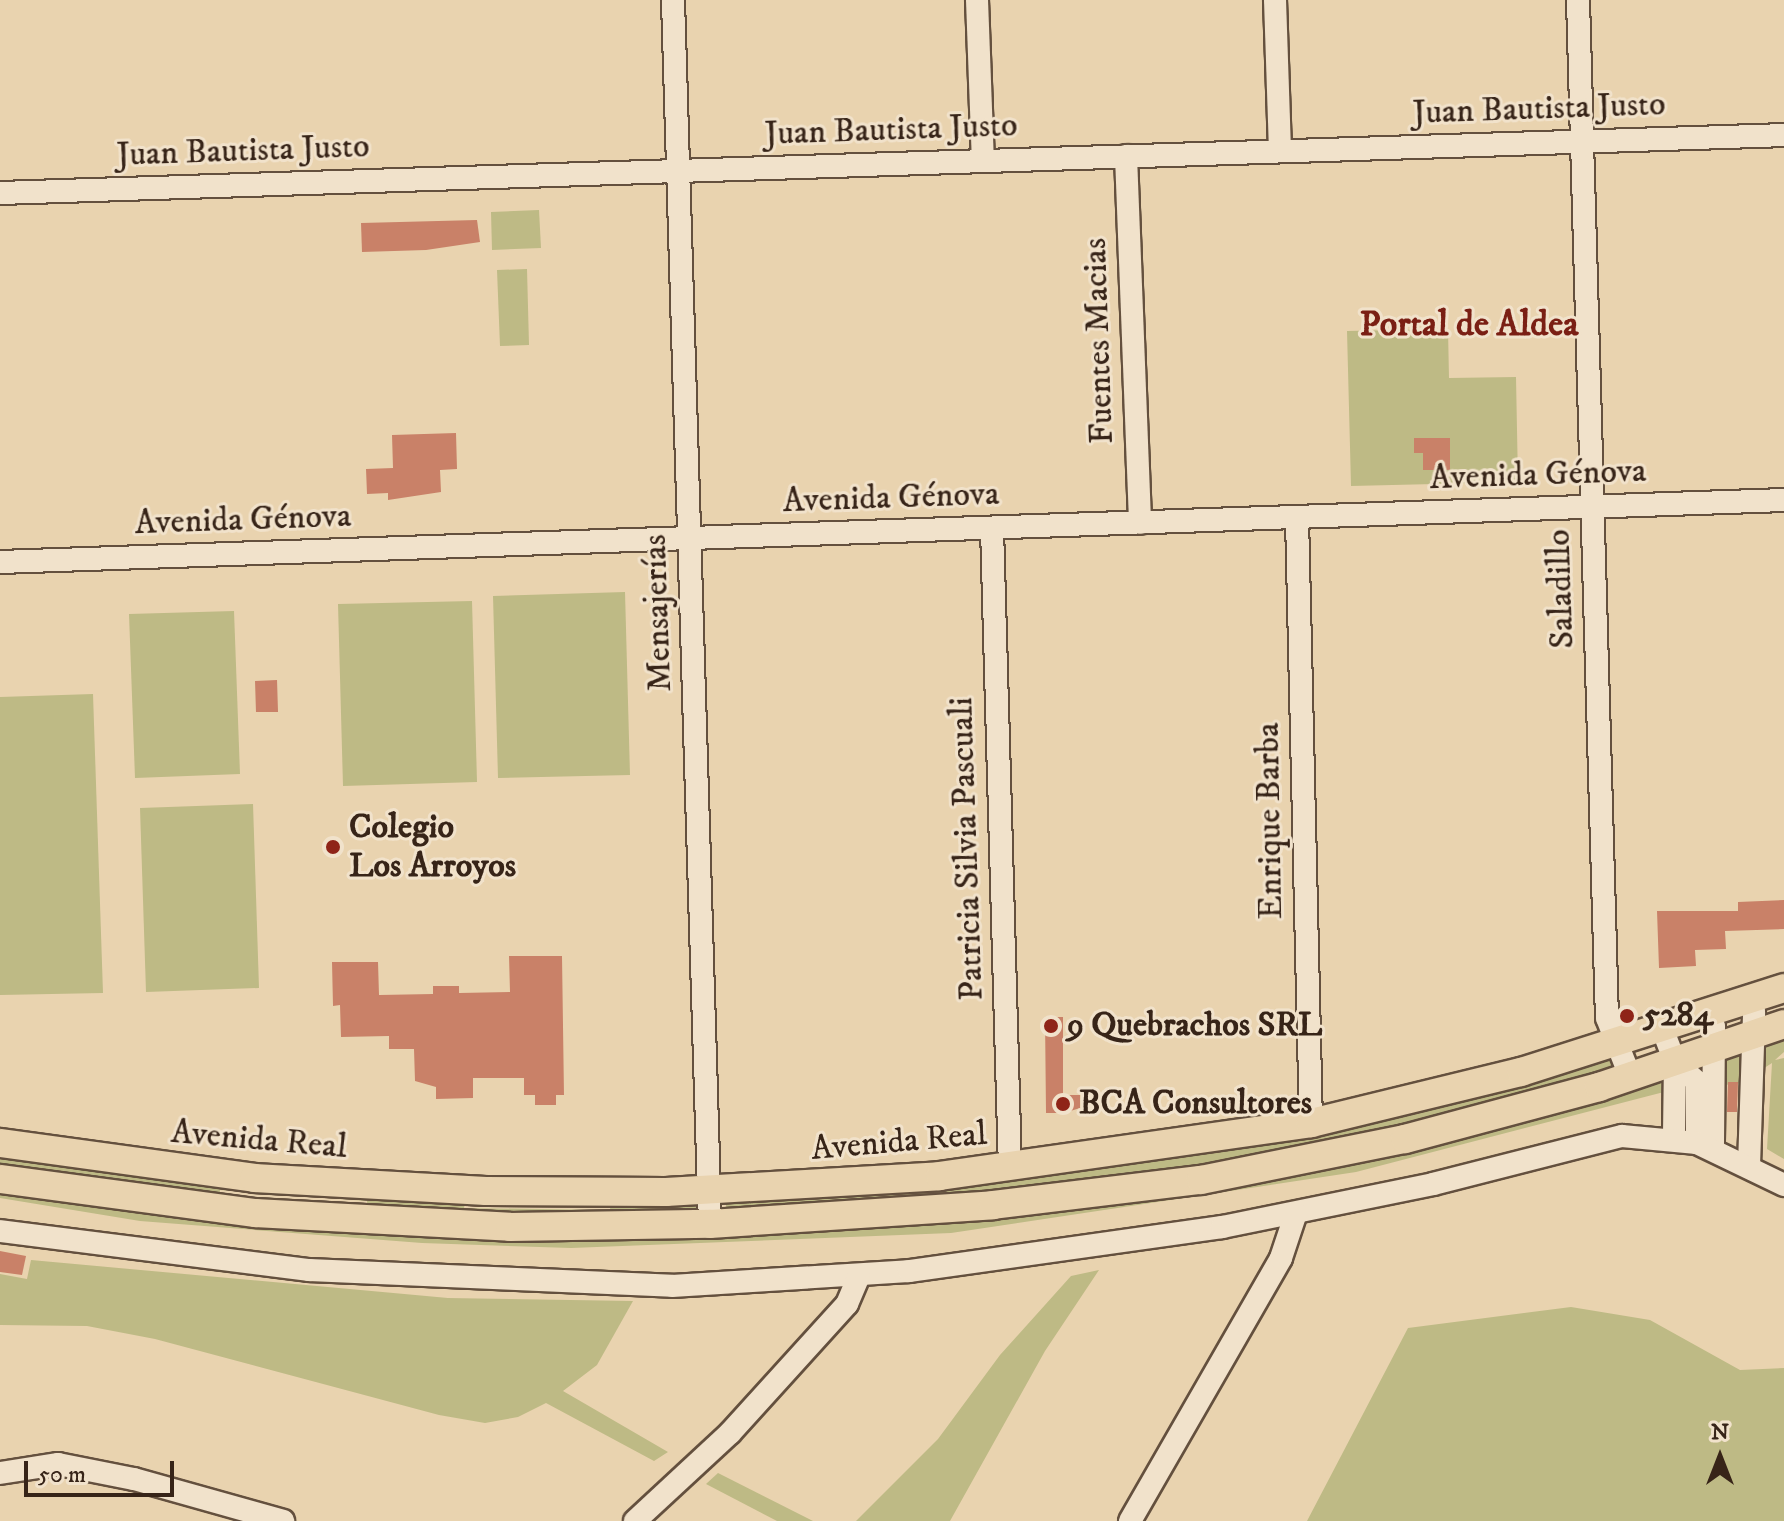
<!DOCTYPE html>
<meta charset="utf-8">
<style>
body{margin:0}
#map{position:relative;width:1784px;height:1521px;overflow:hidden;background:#e9d3af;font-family:"IM FELL DW Pica",serif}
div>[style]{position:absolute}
.green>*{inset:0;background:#beba85}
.building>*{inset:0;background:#c98168}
.roads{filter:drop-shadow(2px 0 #64503e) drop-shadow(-2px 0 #64503e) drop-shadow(0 2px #64503e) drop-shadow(0 -2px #64503e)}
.minor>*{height:22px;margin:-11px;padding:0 11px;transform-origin:11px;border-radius:11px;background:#f1e2cb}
.major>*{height:28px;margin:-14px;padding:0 14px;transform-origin:14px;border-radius:14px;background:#e9d3af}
.dots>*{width:22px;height:22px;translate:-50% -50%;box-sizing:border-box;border:4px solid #f1e2cb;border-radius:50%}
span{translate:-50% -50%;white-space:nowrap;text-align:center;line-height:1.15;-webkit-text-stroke:6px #f1e2cb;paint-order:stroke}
.street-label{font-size:34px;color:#372418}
.poi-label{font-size:34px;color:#372418;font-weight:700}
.left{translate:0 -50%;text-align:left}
.neighbourhood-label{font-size:36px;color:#7a1f14;font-weight:700}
.north{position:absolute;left:1680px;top:1417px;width:80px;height:80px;-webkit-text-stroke:6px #f1e2cb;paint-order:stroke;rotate:0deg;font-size:22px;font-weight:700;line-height:32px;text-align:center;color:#372418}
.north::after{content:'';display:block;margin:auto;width:28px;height:36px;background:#372418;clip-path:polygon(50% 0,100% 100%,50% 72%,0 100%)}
.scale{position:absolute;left:24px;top:1461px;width:150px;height:36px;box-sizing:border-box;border:4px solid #372418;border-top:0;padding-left:10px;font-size:24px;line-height:28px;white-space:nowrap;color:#372418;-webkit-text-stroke:6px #f1e2cb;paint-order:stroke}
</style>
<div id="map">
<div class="green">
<i style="clip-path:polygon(539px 210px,541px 248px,492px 250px,491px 212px)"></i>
<i style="clip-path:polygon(527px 269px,529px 345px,500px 346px,497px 270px)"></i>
<i style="clip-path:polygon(1448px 329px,1449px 378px,1516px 377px,1518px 482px,1351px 486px,1347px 331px)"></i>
<i style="clip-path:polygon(625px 592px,630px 775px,498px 778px,493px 596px)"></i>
<i style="clip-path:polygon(472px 601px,477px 782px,343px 786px,338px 604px)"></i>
<i style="clip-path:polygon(234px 611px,240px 774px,135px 778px,129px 614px)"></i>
<i style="clip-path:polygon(93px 694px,103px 993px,0 995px,0 697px)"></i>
<i style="clip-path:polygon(253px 804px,259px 988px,146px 992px,140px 808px)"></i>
<i style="clip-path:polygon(1784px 1024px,1784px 1052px,1775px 1060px,1784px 1058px,1784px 1159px,1767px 1149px,1772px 1063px,1741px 1083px,1660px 1093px,1356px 1172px,951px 1233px,571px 1248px,422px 1243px,140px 1221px,0 1198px,0 1179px,510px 1227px,1201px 1180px)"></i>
<i style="clip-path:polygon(1607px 1054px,1614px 1070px,1550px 1096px,1158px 1182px,726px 1212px,726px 1202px,869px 1190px)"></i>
<i style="clip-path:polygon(0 1149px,466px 1197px,464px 1208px,610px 1210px,611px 1199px,696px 1202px,696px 1212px,368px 1212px,367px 1201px,220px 1190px,219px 1201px,0 1169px)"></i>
<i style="clip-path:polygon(31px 1260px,448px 1298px,633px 1301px,597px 1365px,563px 1391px,668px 1452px,654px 1461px,546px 1403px,518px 1417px,485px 1423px,439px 1415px,155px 1339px,87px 1326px,0 1325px,0 1274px,27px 1279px)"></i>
<i style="clip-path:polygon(1099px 1270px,1045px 1351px,950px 1521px,856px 1521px,938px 1439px,1000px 1355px,1071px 1276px)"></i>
<i style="clip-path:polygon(1571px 1307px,1650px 1320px,1740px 1370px,1784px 1368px,1784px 1521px,1307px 1521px,1408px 1328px)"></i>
<i style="clip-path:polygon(718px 1473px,813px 1521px,777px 1521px,706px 1484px)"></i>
</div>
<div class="building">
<i style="clip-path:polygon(477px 220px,480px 242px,426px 250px,362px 252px,361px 223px)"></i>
<i style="clip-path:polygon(456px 433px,457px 469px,440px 470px,441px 492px,388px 500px,388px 493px,367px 494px,366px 469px,393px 468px,392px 435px)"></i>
<i style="clip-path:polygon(1414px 438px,1450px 438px,1450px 470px,1423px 470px,1423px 453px,1414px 453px)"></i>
<i style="clip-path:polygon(277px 680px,278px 712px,256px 712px,255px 681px)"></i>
<i style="clip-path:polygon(1784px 900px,1784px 929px,1725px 931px,1726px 949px,1695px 950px,1696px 966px,1659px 968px,1657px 911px,1738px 911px,1738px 902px)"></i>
<i style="clip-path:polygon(509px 956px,562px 956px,564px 1095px,556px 1095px,556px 1105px,535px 1105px,535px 1095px,524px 1095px,524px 1078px,473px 1078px,473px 1098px,436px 1099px,436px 1087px,415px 1081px,414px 1049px,389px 1049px,389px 1036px,341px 1037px,340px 1005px,333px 1006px,332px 962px,378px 962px,379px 995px,433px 994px,433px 986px,459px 986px,459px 993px,510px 992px)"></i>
<i style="clip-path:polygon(1045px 1017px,1063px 1017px,1063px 1095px,1080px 1095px,1080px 1108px,1064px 1113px,1046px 1113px)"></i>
<i style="clip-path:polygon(1728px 1082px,1738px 1082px,1737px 1112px,1727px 1112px)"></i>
<i style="clip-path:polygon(0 1251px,26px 1256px,22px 1275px,0 1272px)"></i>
</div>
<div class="roads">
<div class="minor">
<i style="left:673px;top:0;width:1225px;rotate:88.27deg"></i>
<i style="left:977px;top:0;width:161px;rotate:87.9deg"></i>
<i style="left:1275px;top:0;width:151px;rotate:88.1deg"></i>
<i style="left:1578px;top:0;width:1018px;rotate:88.37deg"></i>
<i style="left:1607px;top:1018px;width:62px;rotate:68.4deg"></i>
<i style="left:1126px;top:156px;width:367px;rotate:87.8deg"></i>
<i style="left:0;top:193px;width:1785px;rotate:-1.86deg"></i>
<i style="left:1297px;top:517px;width:606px;rotate:88.68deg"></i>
<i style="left:992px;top:528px;width:640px;rotate:88.39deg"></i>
<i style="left:0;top:562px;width:1785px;rotate:-1.99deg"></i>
<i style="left:1709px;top:1013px;width:15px;rotate:70deg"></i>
<i style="left:1714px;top:1027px;width:122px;rotate:90.5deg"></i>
<i style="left:1662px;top:1028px;width:36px;rotate:69deg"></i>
<i style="left:1675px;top:1062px;width:76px;rotate:90.8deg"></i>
<i style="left:1675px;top:1062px;width:30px;rotate:42deg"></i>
<i style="left:1697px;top:1082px;width:61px;rotate:90deg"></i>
<i style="left:1749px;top:1166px;width:154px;rotate:-88.1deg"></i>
<i style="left:1754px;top:1012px;width:13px;rotate:-108deg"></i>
<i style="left:0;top:1231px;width:311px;rotate:7.2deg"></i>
<i style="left:309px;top:1270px;width:363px;rotate:2.5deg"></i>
<i style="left:672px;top:1286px;width:237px;rotate:-3.6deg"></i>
<i style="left:909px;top:1271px;width:316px;rotate:-8deg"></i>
<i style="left:1222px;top:1227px;width:215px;rotate:-11.5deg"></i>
<i style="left:1433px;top:1184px;width:195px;rotate:-14.3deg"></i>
<i style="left:1622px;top:1136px;width:75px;rotate:5.3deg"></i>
<i style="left:1697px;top:1143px;width:97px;rotate:25.8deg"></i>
<i style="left:0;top:1473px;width:59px;rotate:-8.8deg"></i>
<i style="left:58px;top:1464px;width:77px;rotate:11.2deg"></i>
<i style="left:134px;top:1479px;width:155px;rotate:15.7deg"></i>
<i style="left:635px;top:1521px;width:129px;rotate:-42.8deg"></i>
<i style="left:730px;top:1433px;width:174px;rotate:-47.8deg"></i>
<i style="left:847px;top:1304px;width:30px;rotate:-67deg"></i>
<i style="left:1130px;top:1521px;width:303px;rotate:-60.1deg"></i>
<i style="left:1281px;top:1258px;width:47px;rotate:-71.6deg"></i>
</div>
<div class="major">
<i style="left:0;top:1143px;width:256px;rotate:7.8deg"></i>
<i style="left:254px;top:1178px;width:232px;rotate:3.2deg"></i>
<i style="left:486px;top:1191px;width:180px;rotate:0.3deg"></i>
<i style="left:666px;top:1192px;width:274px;rotate:-3.3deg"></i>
<i style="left:940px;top:1176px;width:375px;rotate:-8.1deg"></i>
<i style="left:1311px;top:1123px;width:216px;rotate:-13.7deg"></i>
<i style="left:1521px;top:1072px;width:276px;rotate:-17.7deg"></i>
<i style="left:0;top:1179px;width:257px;rotate:7.6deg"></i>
<i style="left:255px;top:1213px;width:255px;rotate:3.1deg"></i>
<i style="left:510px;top:1227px;width:200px;rotate:-0.9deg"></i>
<i style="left:710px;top:1224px;width:284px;rotate:-3.8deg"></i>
<i style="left:993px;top:1205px;width:209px;rotate:-6.9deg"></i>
<i style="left:1201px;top:1180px;width:208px;rotate:-11.4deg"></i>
<i style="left:1405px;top:1139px;width:201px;rotate:-15deg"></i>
<i style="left:1599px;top:1087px;width:195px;rotate:-18.8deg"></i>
</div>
</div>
<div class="dots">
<i style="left:333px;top:847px;background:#8f2418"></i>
<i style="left:1627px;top:1016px;background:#8f2418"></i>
<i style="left:1051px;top:1026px;background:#8f2418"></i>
<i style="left:1063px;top:1104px;background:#8f2418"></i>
</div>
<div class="street-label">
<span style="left:1539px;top:109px;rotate:-2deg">Juan Bautista Justo</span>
<span style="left:891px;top:130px;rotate:-2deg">Juan Bautista Justo</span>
<span style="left:243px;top:151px;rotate:-2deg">Juan Bautista Justo</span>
<span style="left:1099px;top:341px;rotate:-92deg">Fuentes Macias</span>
<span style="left:1538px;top:475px;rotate:-2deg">Avenida Génova</span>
<span style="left:891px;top:498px;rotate:-2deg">Avenida Génova</span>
<span style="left:243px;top:520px;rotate:-2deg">Avenida Génova</span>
<span style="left:1561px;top:589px;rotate:-92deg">Saladillo</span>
<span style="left:658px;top:613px;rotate:-92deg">Mensajerías</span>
<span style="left:1270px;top:821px;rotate:-91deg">Enrique Barba</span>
<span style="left:967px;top:849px;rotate:-92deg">Patricia Silvia Pascuali</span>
<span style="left:259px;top:1140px;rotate:5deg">Avenida Real</span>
<span style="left:899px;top:1142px;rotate:-5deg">Avenida Real</span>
</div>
<div class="poi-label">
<span class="left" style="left:349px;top:847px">Colegio<br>Los Arroyos</span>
<span class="left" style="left:1643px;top:1016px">5284</span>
<span class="left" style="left:1067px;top:1026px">9 Quebrachos SRL</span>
<span class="left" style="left:1079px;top:1104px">BCA Consultores</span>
</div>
<div class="neighbourhood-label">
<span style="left:1469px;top:325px">Portal de Aldea</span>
</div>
<div class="north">N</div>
<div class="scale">50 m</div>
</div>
